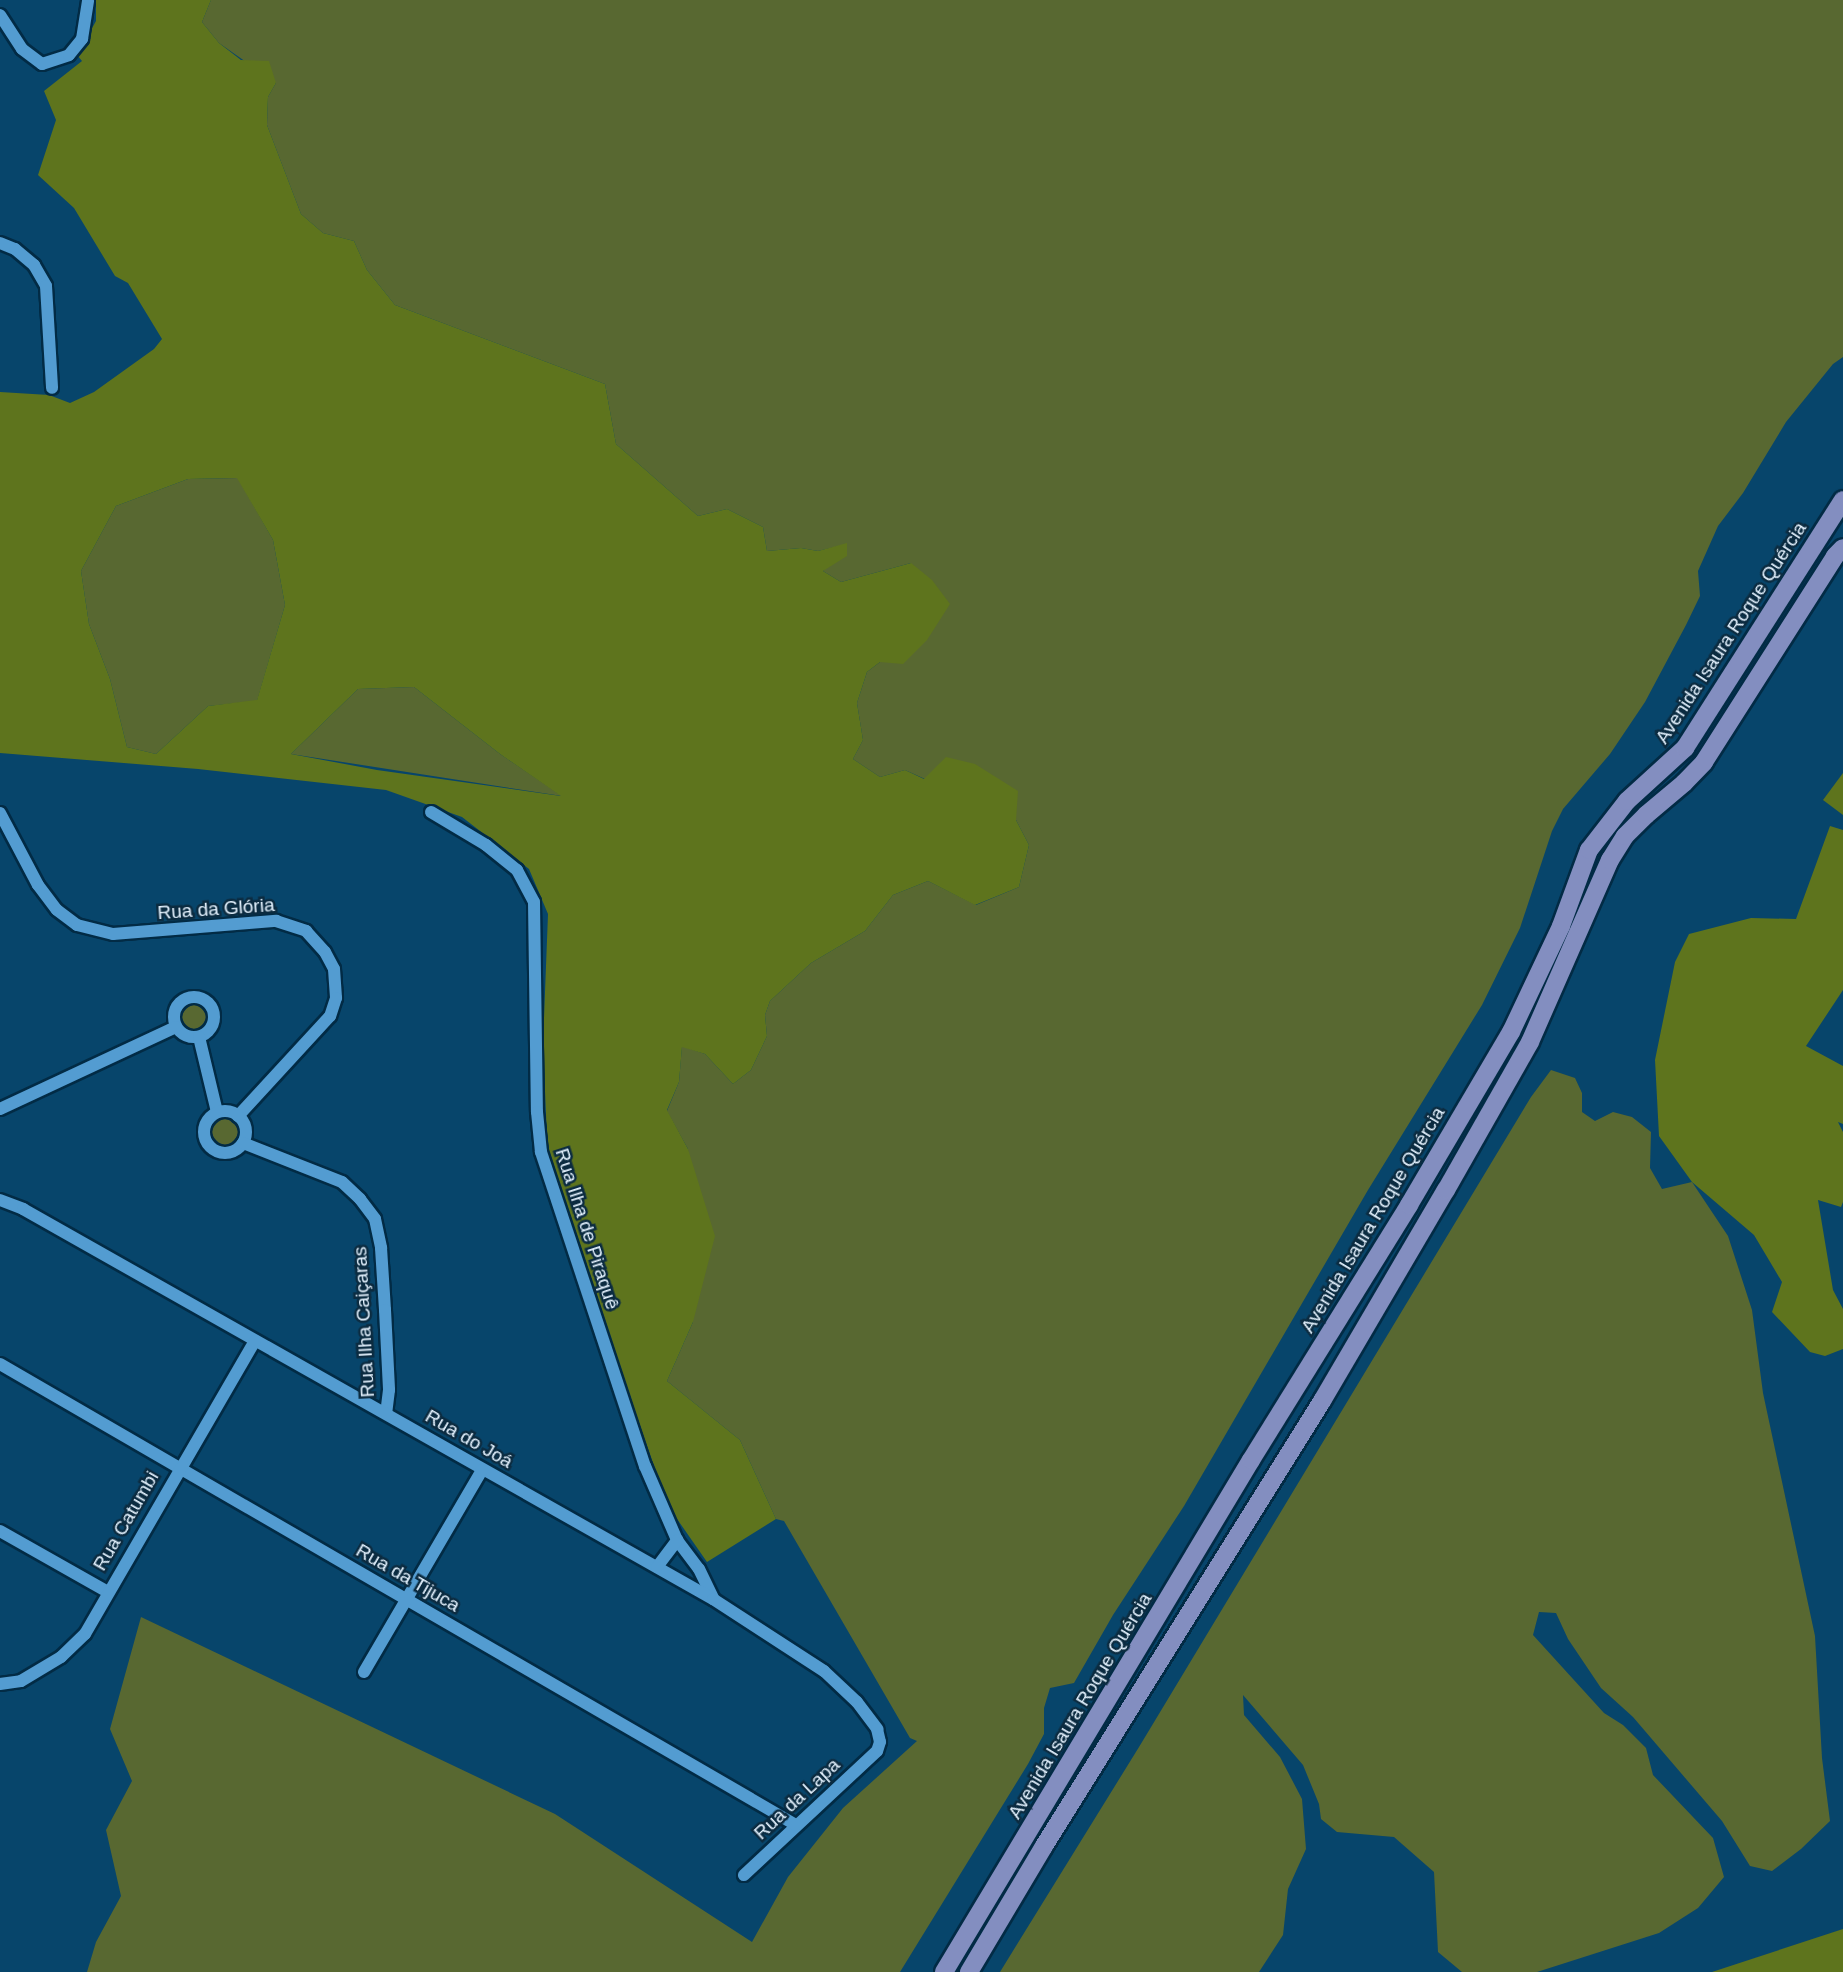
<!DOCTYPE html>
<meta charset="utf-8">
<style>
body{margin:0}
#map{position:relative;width:1843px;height:1972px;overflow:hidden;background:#07456b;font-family:Arial,sans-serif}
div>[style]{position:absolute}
.green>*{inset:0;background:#586831}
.round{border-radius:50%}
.forest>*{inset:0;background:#5e741d}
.roads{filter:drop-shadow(2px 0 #022b45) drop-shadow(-2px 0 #022b45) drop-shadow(0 2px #022b45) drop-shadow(0 -2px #022b45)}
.street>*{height:12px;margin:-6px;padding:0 6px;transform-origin:6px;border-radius:6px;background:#539cd1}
.street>.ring{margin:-6px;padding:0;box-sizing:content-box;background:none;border:12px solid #539cd1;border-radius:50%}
.secondary>*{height:18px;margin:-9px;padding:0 9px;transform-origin:9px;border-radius:9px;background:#838ec0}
span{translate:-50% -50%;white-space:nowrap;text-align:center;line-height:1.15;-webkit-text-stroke:5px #0b2b40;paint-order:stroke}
.street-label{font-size:19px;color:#e5f3ff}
</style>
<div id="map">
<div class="green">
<i style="clip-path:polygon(211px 0,1843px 0,1843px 357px,1833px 364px,1786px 422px,1743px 493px,1718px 526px,1698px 571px,1700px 596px,1686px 625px,1645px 702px,1610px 754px,1563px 809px,1552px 831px,1520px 928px,1482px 1005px,1368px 1190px,1184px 1506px,1113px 1615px,1074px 1683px,1050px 1688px,1044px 1708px,1044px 1734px,1028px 1764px,900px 1972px,87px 1972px,96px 1942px,121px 1896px,106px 1830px,132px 1781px,110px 1729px,141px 1617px,555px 1814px,752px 1942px,788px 1877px,843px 1808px,917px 1741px,910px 1738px,784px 1521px,776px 1519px,740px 1440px,667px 1381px,693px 1322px,688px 1149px,667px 1111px,679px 1082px,682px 1046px,705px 1054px,733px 1084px,751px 1070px,767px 1036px,765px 1015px,770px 1001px,811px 963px,865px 931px,893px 895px,928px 881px,976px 905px,1019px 887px,1029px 845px,1016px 820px,905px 770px,880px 777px,853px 759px,863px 740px,857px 703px,867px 672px,880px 662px,911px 563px,841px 582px,823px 571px,847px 544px,818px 551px,801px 548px,767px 551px,763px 527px,727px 509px,698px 516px,616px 444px,605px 384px,395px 305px,367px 270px,354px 241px,323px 233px,301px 214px,267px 125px,268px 97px,276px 83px,219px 43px,202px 22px)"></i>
<i style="clip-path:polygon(238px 478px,273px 540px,285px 605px,257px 701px,208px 706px,156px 754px,127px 747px,110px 679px,89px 624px,81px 571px,116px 506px,188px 479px)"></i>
<i style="clip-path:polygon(414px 687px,500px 754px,562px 796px,291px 754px,358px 689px)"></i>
<i class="round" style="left:182px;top:1004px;width:28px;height:28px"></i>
<i style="clip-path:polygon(1551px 1070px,1575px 1078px,1582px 1093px,1582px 1112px,1595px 1121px,1613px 1112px,1632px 1117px,1651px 1132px,1650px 1168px,1662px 1189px,1692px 1182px,1728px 1236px,1752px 1310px,1763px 1393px,1815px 1636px,1822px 1758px,1830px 1821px,1801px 1849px,1772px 1871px,1750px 1866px,1722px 1821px,1633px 1717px,1601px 1688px,1568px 1639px,1556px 1613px,1539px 1612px,1533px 1635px,1604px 1713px,1623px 1725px,1646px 1748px,1653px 1775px,1713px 1838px,1724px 1877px,1698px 1908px,1659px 1933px,1537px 1972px,1462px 1972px,1438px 1952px,1434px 1872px,1394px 1837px,1337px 1832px,1321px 1819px,1319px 1804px,1303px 1765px,1243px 1695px,1244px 1715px,1280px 1757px,1302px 1799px,1306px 1849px,1288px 1889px,1283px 1935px,1259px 1972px,1000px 1972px,1139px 1747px,1531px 1097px)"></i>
<i class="round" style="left:210px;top:1117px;width:30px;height:30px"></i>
</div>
<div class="forest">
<i style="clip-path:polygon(evenodd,96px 0,211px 0,202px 22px,219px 43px,241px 60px,269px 61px,276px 83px,268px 97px,267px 125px,301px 214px,323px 233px,354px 241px,367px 270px,395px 305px,605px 384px,616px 444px,698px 516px,727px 509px,763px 527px,767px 551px,801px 548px,818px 551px,847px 543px,847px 556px,823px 571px,841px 582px,911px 563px,932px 580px,950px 604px,927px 640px,903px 664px,880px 662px,867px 672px,857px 703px,863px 740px,853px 759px,880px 777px,905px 770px,924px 779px,946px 757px,975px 764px,1018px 791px,1016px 820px,1029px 845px,1019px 887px,975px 905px,928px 881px,893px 895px,865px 931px,811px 963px,770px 1001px,765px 1015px,767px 1036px,751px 1070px,733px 1084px,705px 1054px,682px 1047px,679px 1082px,667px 1110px,688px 1149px,715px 1236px,693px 1322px,667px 1381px,740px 1440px,776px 1519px,707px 1562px,668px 1506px,548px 1162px,543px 1044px,548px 914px,529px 869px,462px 817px,386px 790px,198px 769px,0 753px,0 392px,49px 395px,70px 403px,94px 392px,154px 349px,162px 339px,128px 283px,115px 276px,74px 208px,38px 175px,56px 120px,44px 91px,82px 61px,77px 55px,96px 21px,96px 0,237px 478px,273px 540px,285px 605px,257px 700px,208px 706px,156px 754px,127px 747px,110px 679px,89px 624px,81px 571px,116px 506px,188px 479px,237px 478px,96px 0,414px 687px,500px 754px,561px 796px,377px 770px,291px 754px,358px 689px,414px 687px)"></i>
<i style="clip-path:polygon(1843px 773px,1843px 815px,1823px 800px)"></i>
<i style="clip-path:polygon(1830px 826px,1843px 830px,1843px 990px,1806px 1046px,1843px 1066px,1843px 1124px,1838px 1122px,1843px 1132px,1843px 1202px,1841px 1207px,1818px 1200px,1833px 1290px,1843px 1309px,1843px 1349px,1825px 1356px,1810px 1352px,1772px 1312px,1782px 1282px,1754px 1235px,1692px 1182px,1659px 1136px,1655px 1060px,1675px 962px,1689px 934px,1751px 918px,1796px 919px)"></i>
<i style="clip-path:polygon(1843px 1929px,1843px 1972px,1712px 1972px)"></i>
</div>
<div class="roads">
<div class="street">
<i style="left:0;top:15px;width:40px;rotate:57.1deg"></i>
<i style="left:22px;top:49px;width:25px;rotate:37deg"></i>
<i style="left:42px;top:64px;width:28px;rotate:-18deg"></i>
<i style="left:69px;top:55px;width:21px;rotate:-51deg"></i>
<i style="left:82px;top:39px;width:39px;rotate:-81deg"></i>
<i style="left:0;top:243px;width:16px;rotate:22deg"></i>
<i style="left:15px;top:249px;width:25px;rotate:40deg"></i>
<i style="left:34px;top:265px;width:24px;rotate:60deg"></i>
<i style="left:46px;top:286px;width:102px;rotate:86.6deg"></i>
<i style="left:431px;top:812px;width:64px;rotate:31deg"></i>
<i style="left:486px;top:845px;width:40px;rotate:39deg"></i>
<i style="left:517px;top:870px;width:36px;rotate:62deg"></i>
<i style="left:534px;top:902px;width:210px;rotate:89.2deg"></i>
<i style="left:537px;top:1112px;width:40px;rotate:84.3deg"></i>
<i style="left:541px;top:1152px;width:331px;rotate:71.7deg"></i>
<i style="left:645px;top:1466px;width:81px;rotate:66.6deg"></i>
<i style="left:677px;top:1540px;width:36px;rotate:53deg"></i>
<i style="left:699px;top:1569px;width:32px;rotate:64deg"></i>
<i style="left:0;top:813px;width:81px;rotate:62.2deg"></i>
<i style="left:38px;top:885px;width:31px;rotate:53deg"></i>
<i style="left:57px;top:910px;width:25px;rotate:37deg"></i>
<i style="left:77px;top:925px;width:37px;rotate:14deg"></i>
<i style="left:113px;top:934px;width:164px;rotate:-4.6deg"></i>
<i style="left:276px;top:921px;width:32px;rotate:18deg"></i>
<i style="left:306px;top:931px;width:28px;rotate:48deg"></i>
<i style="left:325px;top:952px;width:19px;rotate:62deg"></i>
<i style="left:334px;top:969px;width:29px;rotate:86deg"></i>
<i style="left:336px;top:998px;width:19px;rotate:108deg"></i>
<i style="left:330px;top:1016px;width:136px;rotate:132.6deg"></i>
<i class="ring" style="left:174px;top:997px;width:28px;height:28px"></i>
<i style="left:199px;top:1037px;width:77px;rotate:76.5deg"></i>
<i style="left:0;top:1109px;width:194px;rotate:-25deg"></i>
<i class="ring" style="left:204px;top:1111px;width:30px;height:30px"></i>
<i style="left:243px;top:1143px;width:106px;rotate:21.5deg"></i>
<i style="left:342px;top:1182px;width:25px;rotate:43deg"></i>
<i style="left:360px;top:1199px;width:25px;rotate:53deg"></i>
<i style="left:375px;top:1219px;width:30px;rotate:78deg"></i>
<i style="left:381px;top:1248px;width:62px;rotate:86.3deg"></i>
<i style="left:385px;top:1310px;width:80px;rotate:87.1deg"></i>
<i style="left:389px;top:1390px;width:23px;rotate:97deg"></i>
<i style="left:0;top:1200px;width:25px;rotate:21deg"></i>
<i style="left:23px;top:1209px;width:793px;rotate:29.48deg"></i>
<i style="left:713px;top:1599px;width:132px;rotate:33deg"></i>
<i style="left:824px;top:1671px;width:45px;rotate:43.2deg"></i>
<i style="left:857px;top:1702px;width:34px;rotate:53deg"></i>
<i style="left:877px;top:1729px;width:13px;rotate:77deg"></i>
<i style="left:880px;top:1742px;width:9px;rotate:108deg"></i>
<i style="left:877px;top:1751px;width:182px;rotate:137deg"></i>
<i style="left:0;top:1364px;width:920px;rotate:30.08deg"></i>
<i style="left:0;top:1531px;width:124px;rotate:29.5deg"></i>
<i style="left:657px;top:1567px;width:34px;rotate:-53deg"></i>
<i style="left:364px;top:1672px;width:234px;rotate:-59.7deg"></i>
<i style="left:0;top:1684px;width:21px;rotate:-8deg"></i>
<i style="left:21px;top:1681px;width:47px;rotate:-31deg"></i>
<i style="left:61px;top:1657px;width:33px;rotate:-44deg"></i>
<i style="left:85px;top:1634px;width:339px;rotate:-59.9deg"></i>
</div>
<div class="secondary">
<i style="left:944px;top:1972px;width:597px;rotate:-59.05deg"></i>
<i style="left:1251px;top:1460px;width:300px;rotate:-58.2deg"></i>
<i style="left:1409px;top:1205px;width:201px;rotate:-59.5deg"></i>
<i style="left:1511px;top:1032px;width:117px;rotate:-64.7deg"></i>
<i style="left:1561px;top:926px;width:81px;rotate:-69.8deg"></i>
<i style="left:1589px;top:850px;width:62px;rotate:-52.2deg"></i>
<i style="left:1627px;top:801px;width:79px;rotate:-42.4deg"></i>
<i style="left:1685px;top:748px;width:294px;rotate:-57.5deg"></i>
<i style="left:969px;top:1972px;width:147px;rotate:-59.2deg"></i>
<i style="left:1044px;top:1846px;width:525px;rotate:-58.01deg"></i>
<i style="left:1322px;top:1401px;width:245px;rotate:-59.6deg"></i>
<i style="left:1446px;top:1190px;width:170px;rotate:-60.4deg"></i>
<i style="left:1530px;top:1042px;width:199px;rotate:-66.3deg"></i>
<i style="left:1610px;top:860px;width:28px;rotate:-58deg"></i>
<i style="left:1625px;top:836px;width:30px;rotate:-45deg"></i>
<i style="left:1646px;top:815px;width:50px;rotate:-40.1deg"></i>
<i style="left:1684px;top:783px;width:29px;rotate:-46deg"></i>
<i style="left:1704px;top:762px;width:244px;rotate:-57.5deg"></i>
<i style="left:1835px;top:556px;width:11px;rotate:-45deg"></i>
</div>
</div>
<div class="street-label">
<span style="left:1731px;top:633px;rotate:-57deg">Avenida Isaura Roque Quércia</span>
<span style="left:216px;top:909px;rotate:-4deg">Rua da Glória</span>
<span style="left:1373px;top:1220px;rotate:-59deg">Avenida Isaura Roque Quércia</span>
<span style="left:587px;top:1229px;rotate:72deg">Rua Ilha de Piraquê</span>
<span style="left:364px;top:1322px;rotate:-93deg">Rua Ilha Caiçaras</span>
<span style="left:469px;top:1439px;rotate:30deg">Rua do Joá</span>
<span style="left:126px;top:1521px;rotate:-60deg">Rua Catumbi</span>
<span style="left:408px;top:1578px;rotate:30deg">Rua da Tijuca</span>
<span style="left:1080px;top:1706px;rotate:-59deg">Avenida Isaura Roque Quércia</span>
<span style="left:797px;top:1799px;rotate:-43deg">Rua da Lapa</span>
</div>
</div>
